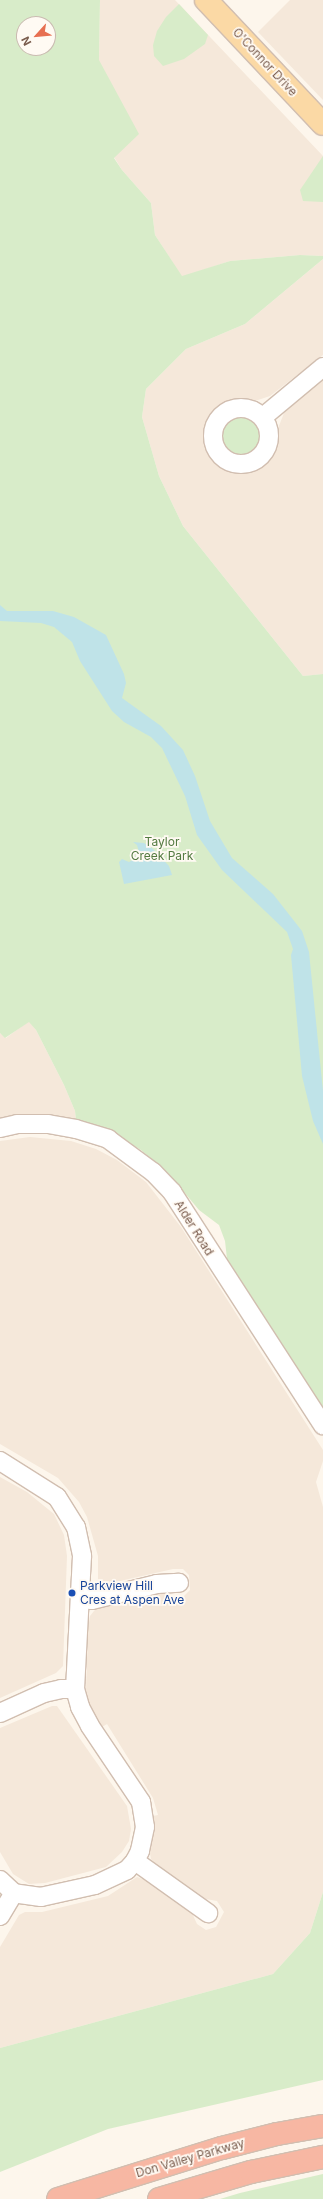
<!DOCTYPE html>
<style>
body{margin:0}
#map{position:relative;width:323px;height:2199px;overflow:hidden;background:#fdf6ec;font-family:Inter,sans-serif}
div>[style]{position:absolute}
.residential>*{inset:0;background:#f5e8da}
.green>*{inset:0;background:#d8ecc9}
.round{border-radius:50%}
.water>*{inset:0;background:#bfe3e8}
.roads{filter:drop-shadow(1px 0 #d1beb0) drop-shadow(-1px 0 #d1beb0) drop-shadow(0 1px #d1beb0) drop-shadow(0 -1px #d1beb0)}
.minor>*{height:18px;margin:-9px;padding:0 9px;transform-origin:9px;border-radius:9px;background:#fff}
.minor>.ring{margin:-9px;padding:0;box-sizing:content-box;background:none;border:18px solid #fff;border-radius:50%}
.major>*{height:22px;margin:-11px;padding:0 11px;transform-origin:11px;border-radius:11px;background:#fbd9a5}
.highway>*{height:22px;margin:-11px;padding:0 11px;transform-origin:11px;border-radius:11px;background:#f7b7a3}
.dots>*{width:11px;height:11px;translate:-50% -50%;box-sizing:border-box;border:2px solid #fffaf3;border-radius:50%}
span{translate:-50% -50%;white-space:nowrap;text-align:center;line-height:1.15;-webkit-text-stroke:3.5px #fffaf3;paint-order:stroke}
.street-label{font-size:12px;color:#7a5c4d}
.park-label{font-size:12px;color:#537a41}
.transit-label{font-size:12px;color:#164399}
.left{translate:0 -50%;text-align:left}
.north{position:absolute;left:16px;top:16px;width:40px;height:40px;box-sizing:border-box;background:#fffaf3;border:1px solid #cabbb1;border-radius:50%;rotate:243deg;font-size:11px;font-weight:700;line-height:16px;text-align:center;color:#7a5c4d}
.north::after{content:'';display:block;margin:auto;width:14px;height:18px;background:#e76f51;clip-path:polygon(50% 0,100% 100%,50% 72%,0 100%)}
</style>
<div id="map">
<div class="residential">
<i style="clip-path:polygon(100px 0,175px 0,323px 156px,323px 256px,300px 255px,230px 261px,182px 277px,155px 235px,151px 203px,122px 170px,114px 157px,99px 60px)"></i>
<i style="clip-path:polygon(290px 0,323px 0,323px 100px,258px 32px)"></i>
<i style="clip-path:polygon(323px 259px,323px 355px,270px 396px,258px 400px,234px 401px,222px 405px,212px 415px,207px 428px,207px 443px,213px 456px,224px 466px,238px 470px,252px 468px,266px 459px,284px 413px,323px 378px,323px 674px,303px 676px,183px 526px,159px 476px,142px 417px,146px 389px,186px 349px,245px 324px)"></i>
<i style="clip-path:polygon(29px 1021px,36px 1030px,64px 1085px,75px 1111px,76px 1120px,50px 1116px,0 1118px,0 1033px,6px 1038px)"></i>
<i style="clip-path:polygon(30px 1137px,71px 1141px,96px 1149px,117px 1160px,146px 1182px,181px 1227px,323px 1450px,323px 1461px,316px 1482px,323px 1507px,323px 1892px,310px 1933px,273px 1974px,0 2048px,0 1947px,19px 1915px,25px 1912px,42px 1912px,108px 1896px,137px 1877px,148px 1881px,192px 1913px,197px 1924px,206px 1930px,216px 1927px,224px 1912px,217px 1901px,200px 1898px,156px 1865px,151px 1859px,149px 1848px,153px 1834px,153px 1816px,158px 1815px,153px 1798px,107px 1724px,102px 1727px,91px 1711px,86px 1690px,88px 1629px,90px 1616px,94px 1611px,98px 1607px,159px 1592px,176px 1599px,182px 1598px,190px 1590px,189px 1575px,183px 1569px,173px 1569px,98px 1586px,98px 1556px,87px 1517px,79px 1502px,58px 1478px,0 1444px,0 1141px)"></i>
<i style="clip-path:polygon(0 1477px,27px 1492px,54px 1514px,64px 1535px,67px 1556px,63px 1666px,56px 1673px,0 1698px)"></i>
<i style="clip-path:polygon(52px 1706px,57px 1706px,127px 1806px,131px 1829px,129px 1841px,122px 1852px,106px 1867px,45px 1883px,29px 1884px,13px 1874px,0 1852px,0 1728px)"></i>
</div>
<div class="green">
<i style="clip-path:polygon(evenodd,0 0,100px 0,99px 60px,139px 134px,114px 158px,122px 170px,151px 203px,155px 235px,182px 276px,230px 261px,300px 255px,323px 256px,323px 259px,245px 324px,186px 349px,146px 389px,142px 417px,159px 476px,183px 526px,303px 676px,323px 674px,323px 1415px,227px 1259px,225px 1241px,219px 1225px,199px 1210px,169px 1174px,141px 1150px,116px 1135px,76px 1120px,75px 1111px,64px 1085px,36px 1030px,29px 1022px,5px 1038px,0 1033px,0 0,24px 24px,48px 24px,48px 48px,24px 48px,24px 24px)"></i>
<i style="clip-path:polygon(179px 4px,208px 35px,205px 44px,184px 59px,163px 66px,154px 56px,153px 45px,157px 31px,166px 17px)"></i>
<i style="clip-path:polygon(323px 156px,323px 202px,303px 201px,300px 190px)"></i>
<i class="round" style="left:220px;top:414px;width:42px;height:42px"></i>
<i style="clip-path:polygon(323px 1892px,323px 2080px,108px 2129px,0 2172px,0 2048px,273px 1974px,310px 1933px)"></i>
<i style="clip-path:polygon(323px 2174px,323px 2199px,220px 2199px,240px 2193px)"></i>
</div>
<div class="water">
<i style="clip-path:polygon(0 605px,7px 611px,53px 611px,74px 617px,106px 635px,124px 674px,126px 683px,122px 698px,161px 726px,183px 750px,195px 776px,210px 821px,232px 858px,273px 894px,302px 931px,309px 952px,323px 1091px,323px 1144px,313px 1121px,302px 1076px,291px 955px,293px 949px,287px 932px,222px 870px,197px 835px,185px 796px,162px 748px,151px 737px,124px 722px,112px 711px,80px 661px,72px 642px,54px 627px,41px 623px,0 621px)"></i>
<i style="clip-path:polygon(133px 842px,144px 843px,153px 849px,169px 866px,172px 875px,124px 884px,119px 862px,122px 859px,129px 862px,134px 859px,139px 852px,137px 845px)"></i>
</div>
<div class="roads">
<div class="minor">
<i class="ring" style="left:213px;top:408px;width:38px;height:38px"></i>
<i style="left:263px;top:417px;width:78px;rotate:-39.8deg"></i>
<i style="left:0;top:1128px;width:17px;rotate:-13deg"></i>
<i style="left:17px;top:1124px;width:31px"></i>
<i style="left:48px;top:1124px;width:28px;rotate:10deg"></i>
<i style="left:76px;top:1129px;width:34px;rotate:17deg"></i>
<i style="left:108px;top:1139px;width:56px;rotate:36.3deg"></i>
<i style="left:153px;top:1172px;width:28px;rotate:46deg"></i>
<i style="left:172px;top:1192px;width:278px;rotate:57.1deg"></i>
<i style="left:0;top:1461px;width:67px;rotate:32.3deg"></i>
<i style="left:57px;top:1497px;width:36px;rotate:58deg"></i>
<i style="left:76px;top:1527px;width:30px;rotate:78deg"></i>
<i style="left:82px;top:1556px;width:133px;rotate:93deg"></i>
<i style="left:75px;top:1689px;width:19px;rotate:74deg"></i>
<i style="left:80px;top:1707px;width:21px;rotate:62deg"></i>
<i style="left:90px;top:1726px;width:92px;rotate:56.1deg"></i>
<i style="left:141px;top:1802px;width:25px;rotate:81deg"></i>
<i style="left:145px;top:1827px;width:25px;rotate:102deg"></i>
<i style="left:140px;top:1851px;width:11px;rotate:117deg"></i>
<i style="left:135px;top:1861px;width:12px;rotate:132deg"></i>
<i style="left:127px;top:1870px;width:35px;rotate:155deg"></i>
<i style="left:95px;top:1885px;width:55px;rotate:167.5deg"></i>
<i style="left:41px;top:1897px;width:27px;rotate:-172deg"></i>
<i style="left:14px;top:1893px;width:19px;rotate:-137deg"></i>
<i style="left:81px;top:1599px;width:11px;rotate:5deg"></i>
<i style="left:92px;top:1600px;width:67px;rotate:-13.8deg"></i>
<i style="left:157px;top:1584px;width:22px;rotate:-3deg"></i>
<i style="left:0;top:1713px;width:48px;rotate:-24.4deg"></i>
<i style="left:44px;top:1693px;width:17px;rotate:-13deg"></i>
<i style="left:61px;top:1689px;width:14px"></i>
<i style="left:135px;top:1861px;width:90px;rotate:35.5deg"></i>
<i style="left:0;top:1916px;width:27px;rotate:-59deg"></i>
</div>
<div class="major">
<i style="left:206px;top:0;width:170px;rotate:46.7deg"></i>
</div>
<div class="highway">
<i style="left:58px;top:2199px;width:172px;rotate:-17.3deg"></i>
<i style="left:222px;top:2148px;width:57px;rotate:-14.3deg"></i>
<i style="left:277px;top:2134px;width:47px;rotate:-9.9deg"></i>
<i style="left:159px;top:2199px;width:96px;rotate:-16.4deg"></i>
<i style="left:251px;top:2172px;width:74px;rotate:-11.8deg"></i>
</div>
</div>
<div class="dots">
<i style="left:72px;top:1593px;background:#1a4fb4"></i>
</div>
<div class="street-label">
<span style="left:265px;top:62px;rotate:47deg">O'Connor Drive</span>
<span style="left:194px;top:1228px;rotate:58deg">Alder Road</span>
<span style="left:190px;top:2158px;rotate:-16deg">Don Valley Parkway</span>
</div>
<div class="park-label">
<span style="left:162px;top:849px">Taylor<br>Creek Park</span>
</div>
<div class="transit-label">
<span class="left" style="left:80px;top:1593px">Parkview Hill<br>Cres at Aspen Ave</span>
</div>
<div class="north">N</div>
</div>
